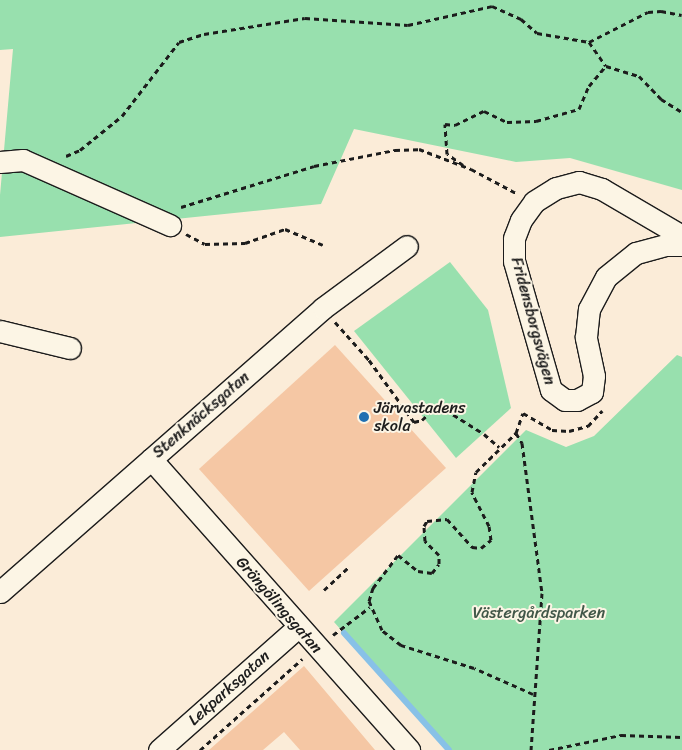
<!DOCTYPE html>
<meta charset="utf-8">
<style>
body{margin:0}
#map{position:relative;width:682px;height:750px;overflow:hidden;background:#fbecd8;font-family:Sriracha,sans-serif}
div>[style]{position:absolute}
.green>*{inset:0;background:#98e0ae}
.stream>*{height:6px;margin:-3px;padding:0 3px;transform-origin:3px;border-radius:3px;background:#88c1e7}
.building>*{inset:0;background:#f5c7a4}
.path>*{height:3px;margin-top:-1.5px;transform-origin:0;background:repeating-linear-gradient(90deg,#1c1c1c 0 5px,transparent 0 9px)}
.roads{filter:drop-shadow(1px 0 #1c1c1c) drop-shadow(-1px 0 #1c1c1c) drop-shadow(0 1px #1c1c1c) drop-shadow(0 -1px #1c1c1c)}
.minor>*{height:21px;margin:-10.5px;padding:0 10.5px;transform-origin:10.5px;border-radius:10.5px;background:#fcf5e5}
.dots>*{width:14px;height:14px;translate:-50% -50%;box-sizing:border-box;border:2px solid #fcf5e5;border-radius:50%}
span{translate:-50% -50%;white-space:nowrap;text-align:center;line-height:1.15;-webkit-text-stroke:4px #fcf5e5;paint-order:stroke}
.street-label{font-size:16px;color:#1c1c1c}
.poi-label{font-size:16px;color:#1c1c1c}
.left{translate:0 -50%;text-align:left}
.park-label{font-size:16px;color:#415748}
</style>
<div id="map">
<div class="green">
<i style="clip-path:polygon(0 0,682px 0,682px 190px,570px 158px,516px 162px,354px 129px,321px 204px,0 237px,0 195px,13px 49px,0 50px)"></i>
<i style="clip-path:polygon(450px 262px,488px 310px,511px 408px,456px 458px,354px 331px)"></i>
<i style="clip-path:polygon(677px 355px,682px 357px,682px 750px,448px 750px,334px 622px,526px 430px,566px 447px,594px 436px)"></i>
</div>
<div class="stream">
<i style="left:344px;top:633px;width:157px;rotate:48.1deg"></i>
</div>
<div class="building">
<i style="clip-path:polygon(335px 345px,446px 468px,309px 591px,199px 469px)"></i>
<i style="clip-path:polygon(304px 666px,375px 750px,300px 750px,284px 732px,263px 750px,209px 750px)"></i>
</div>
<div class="path">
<i style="left:589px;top:42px;width:29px;rotate:55deg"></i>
<i style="left:66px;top:156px;width:15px;rotate:-23deg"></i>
<i style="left:80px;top:150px;width:54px;rotate:-39deg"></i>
<i style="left:122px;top:116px;width:93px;rotate:-52.4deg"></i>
<i style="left:179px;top:42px;width:26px;rotate:-18deg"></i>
<i style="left:204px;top:34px;width:102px;rotate:-9deg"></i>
<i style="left:305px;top:18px;width:103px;rotate:3.9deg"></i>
<i style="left:408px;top:25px;width:86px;rotate:-12.7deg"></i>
<i style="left:492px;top:6px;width:32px;rotate:24deg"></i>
<i style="left:521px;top:19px;width:21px;rotate:41deg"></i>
<i style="left:537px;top:33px;width:53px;rotate:9.8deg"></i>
<i style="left:589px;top:42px;width:66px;rotate:-27deg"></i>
<i style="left:648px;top:12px;width:13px;rotate:-4deg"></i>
<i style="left:661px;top:11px;width:21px;rotate:11deg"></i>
<i style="left:463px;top:165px;width:19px;rotate:-145deg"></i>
<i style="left:447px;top:154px;width:30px;rotate:-94deg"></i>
<i style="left:445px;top:124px;width:10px;rotate:6deg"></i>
<i style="left:455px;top:125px;width:32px;rotate:-26deg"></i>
<i style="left:484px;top:111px;width:25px;rotate:26deg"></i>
<i style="left:507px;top:122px;width:29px;rotate:-2deg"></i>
<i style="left:536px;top:121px;width:45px;rotate:-15.6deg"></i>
<i style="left:579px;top:109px;width:25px;rotate:-67deg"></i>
<i style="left:589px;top:86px;width:26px;rotate:-50deg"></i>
<i style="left:606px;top:66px;width:34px;rotate:17deg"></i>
<i style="left:639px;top:76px;width:32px;rotate:46deg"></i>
<i style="left:661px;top:99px;width:25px;rotate:32deg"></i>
<i style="left:471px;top:169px;width:51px;rotate:28.1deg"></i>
<i style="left:181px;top:207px;width:139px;rotate:-17.1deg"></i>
<i style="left:314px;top:166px;width:83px;rotate:-11.2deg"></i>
<i style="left:395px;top:150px;width:24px;rotate:-2deg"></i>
<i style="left:419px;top:149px;width:56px;rotate:21deg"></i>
<i style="left:186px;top:234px;width:21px;rotate:28deg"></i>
<i style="left:205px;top:244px;width:40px;rotate:-1.4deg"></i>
<i style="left:245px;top:243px;width:42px;rotate:-19.3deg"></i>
<i style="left:285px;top:229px;width:41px;rotate:22.8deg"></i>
<i style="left:335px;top:322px;width:51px;rotate:48.2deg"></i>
<i style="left:369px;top:360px;width:77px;rotate:54deg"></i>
<i style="left:414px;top:422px;width:8px;rotate:-14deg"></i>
<i style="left:422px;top:420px;width:22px;rotate:-43deg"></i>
<i style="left:438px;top:405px;width:54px;rotate:32.2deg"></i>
<i style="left:484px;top:434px;width:20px;rotate:41deg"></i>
<i style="left:516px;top:433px;width:12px;rotate:59deg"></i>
<i style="left:522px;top:443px;width:151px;rotate:82.4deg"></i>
<i style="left:542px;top:593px;width:157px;rotate:94deg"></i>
<i style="left:324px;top:590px;width:34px;rotate:-43deg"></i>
<i style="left:333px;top:635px;width:46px;rotate:-37.1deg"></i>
<i style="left:533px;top:694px;width:64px;rotate:-156.2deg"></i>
<i style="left:474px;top:668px;width:77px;rotate:-162.5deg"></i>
<i style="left:401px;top:645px;width:24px;rotate:-142deg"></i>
<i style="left:382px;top:630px;width:32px;rotate:-114deg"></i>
<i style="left:369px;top:601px;width:14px;rotate:-73deg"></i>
<i style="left:373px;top:588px;width:41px;rotate:-52.9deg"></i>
<i style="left:398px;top:555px;width:26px;rotate:39deg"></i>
<i style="left:418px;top:571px;width:14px;rotate:8deg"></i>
<i style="left:432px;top:573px;width:11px;rotate:-52deg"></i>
<i style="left:439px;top:564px;width:9px;rotate:-90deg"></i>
<i style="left:439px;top:555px;width:20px;rotate:-135deg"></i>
<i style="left:425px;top:541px;width:15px;rotate:-94deg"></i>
<i style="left:424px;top:526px;width:6px;rotate:-59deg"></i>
<i style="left:427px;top:521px;width:20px;rotate:-6deg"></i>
<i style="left:447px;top:519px;width:38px;rotate:48deg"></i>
<i style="left:472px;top:547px;width:9px;rotate:6deg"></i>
<i style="left:481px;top:548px;width:13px;rotate:-39deg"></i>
<i style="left:491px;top:540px;width:14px;rotate:-98deg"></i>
<i style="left:489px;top:526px;width:38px;rotate:-117deg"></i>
<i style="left:472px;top:492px;width:20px;rotate:-79deg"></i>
<i style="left:476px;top:472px;width:56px;rotate:-44.3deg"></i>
<i style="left:516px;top:433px;width:21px;rotate:-71deg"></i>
<i style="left:523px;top:413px;width:34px;rotate:30deg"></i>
<i style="left:552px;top:430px;width:17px;rotate:3deg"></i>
<i style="left:569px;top:431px;width:20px;rotate:-15deg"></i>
<i style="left:588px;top:426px;width:21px;rotate:-47deg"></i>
<i style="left:200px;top:750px;width:137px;rotate:-41.7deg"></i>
<i style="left:549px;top:750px;width:74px;rotate:-11.8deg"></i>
<i style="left:621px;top:735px;width:61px;rotate:1.9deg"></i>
</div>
<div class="roads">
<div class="minor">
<i style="left:0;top:162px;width:23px;rotate:-5deg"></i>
<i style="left:23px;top:160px;width:161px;rotate:23.9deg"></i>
<i style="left:682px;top:236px;width:93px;rotate:-149.6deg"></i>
<i style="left:602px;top:189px;width:24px;rotate:-163deg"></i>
<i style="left:579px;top:182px;width:24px;rotate:165deg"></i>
<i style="left:556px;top:188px;width:26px;rotate:148deg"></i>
<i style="left:534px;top:202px;width:22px;rotate:126deg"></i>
<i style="left:521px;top:220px;width:19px;rotate:111deg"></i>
<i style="left:514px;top:238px;width:23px;rotate:90deg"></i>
<i style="left:514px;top:261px;width:134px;rotate:74deg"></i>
<i style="left:551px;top:390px;width:17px;rotate:36deg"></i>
<i style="left:565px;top:400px;width:12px"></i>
<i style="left:577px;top:400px;width:17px;rotate:-28deg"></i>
<i style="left:592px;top:392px;width:16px;rotate:-83deg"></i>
<i style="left:594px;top:376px;width:40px;rotate:-102deg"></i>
<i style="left:586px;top:337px;width:28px;rotate:-84deg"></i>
<i style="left:589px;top:309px;width:36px;rotate:-62deg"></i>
<i style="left:606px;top:277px;width:38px;rotate:-39deg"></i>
<i style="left:636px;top:253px;width:31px;rotate:-15deg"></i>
<i style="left:666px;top:245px;width:16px"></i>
<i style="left:0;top:331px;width:72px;rotate:13.7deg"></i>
<i style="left:151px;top:459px;width:389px;rotate:48.4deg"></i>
<i style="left:0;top:592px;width:430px;rotate:-41.3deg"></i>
<i style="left:323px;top:308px;width:104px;rotate:-36.4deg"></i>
<i style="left:159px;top:750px;width:186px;rotate:-41.5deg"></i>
</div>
</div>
<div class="dots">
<i style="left:364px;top:417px;background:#1f6fb2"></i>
</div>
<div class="street-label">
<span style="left:533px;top:321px;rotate:75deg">Fridensborgsvägen</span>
<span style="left:201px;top:415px;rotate:-41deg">Stenknäcksgatan</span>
<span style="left:279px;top:605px;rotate:49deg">Gröngölingsgatan</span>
<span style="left:229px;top:688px;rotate:-42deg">Lekparksgatan</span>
</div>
<div class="poi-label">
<span class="left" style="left:374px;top:417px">Järvastadens<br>skola</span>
</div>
<div class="park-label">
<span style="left:539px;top:613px">Västergårdsparken</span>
</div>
</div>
